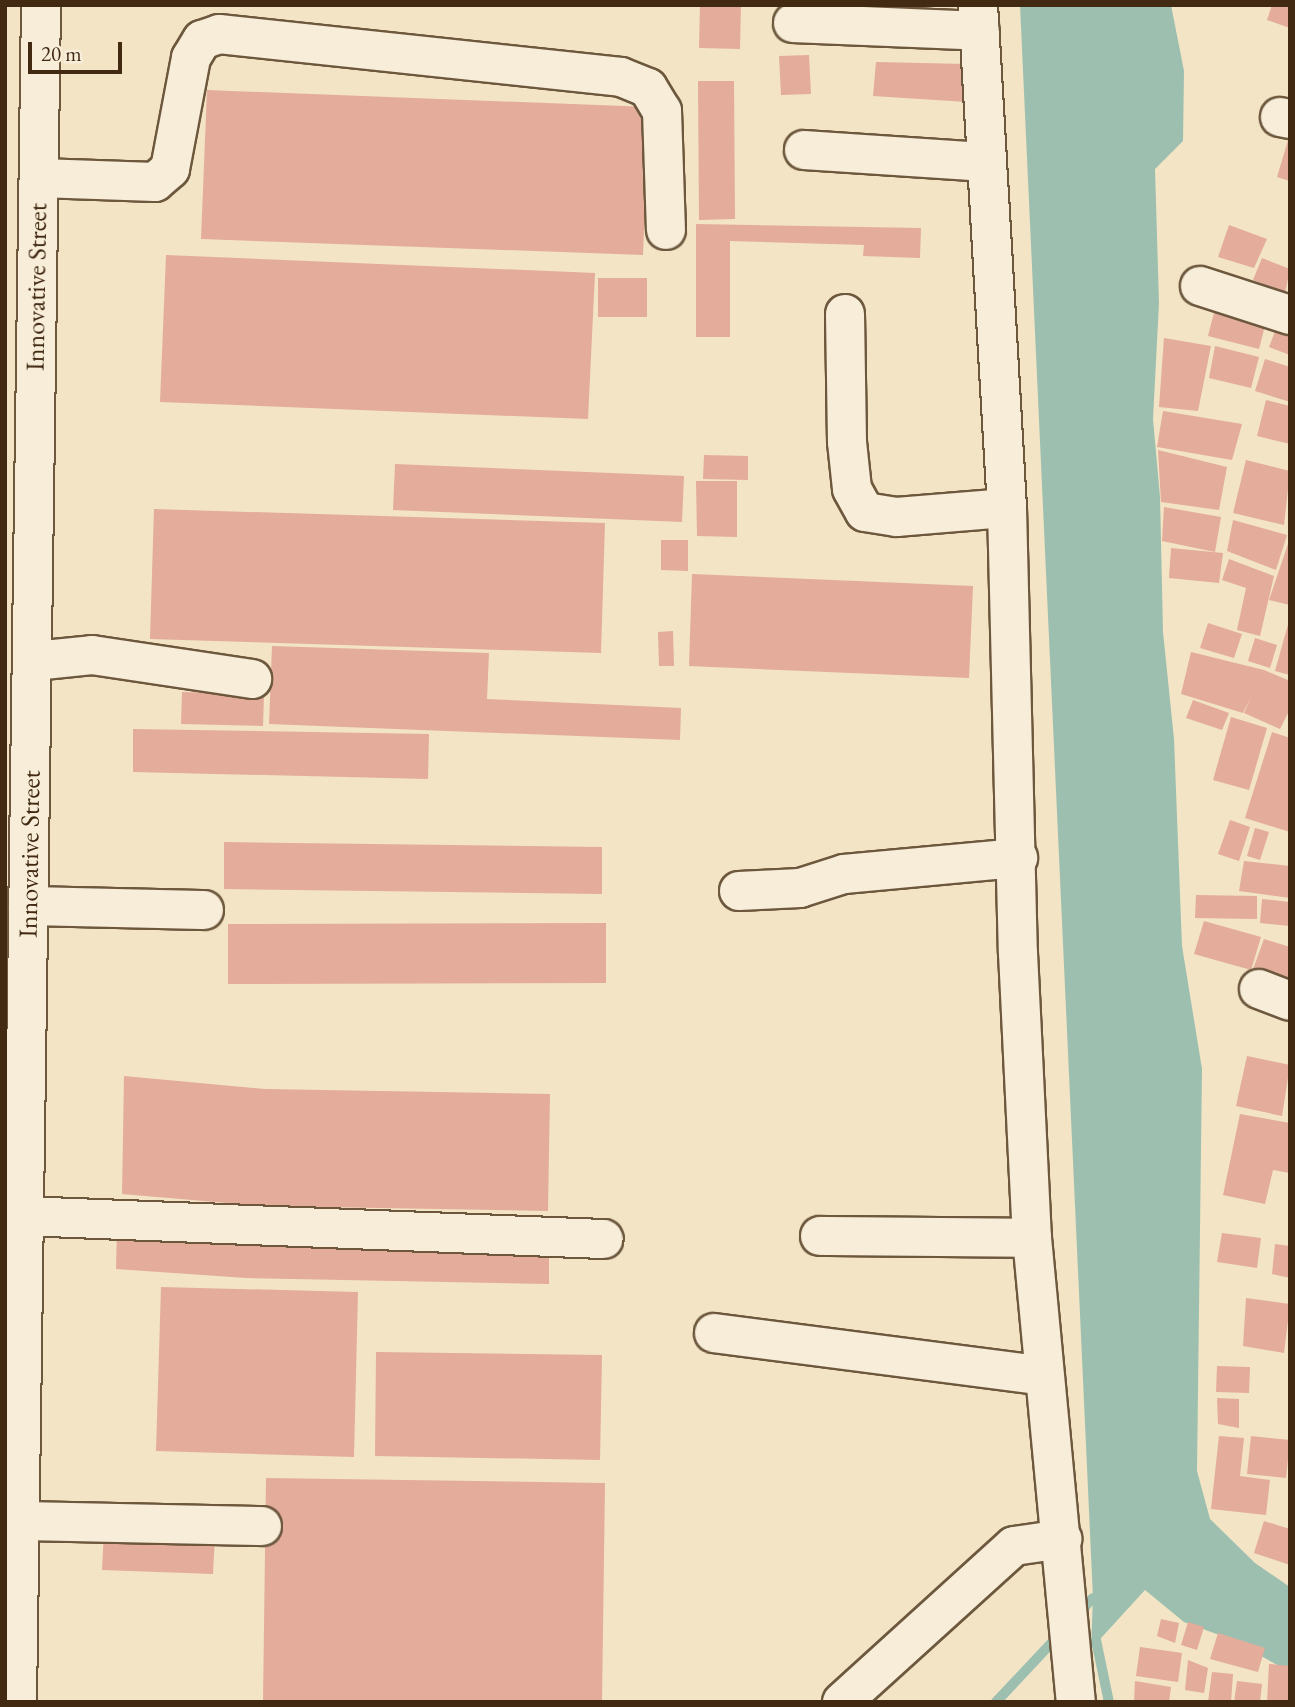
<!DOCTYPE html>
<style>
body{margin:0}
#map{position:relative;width:1295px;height:1707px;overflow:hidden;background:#f2e4c4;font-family:"EB Garamond",serif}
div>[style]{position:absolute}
.water>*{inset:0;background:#9cbfb0}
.stream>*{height:10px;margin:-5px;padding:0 5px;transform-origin:5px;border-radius:5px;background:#9cbfb0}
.building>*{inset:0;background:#e4ac9b}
.roads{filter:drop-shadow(2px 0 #6d583e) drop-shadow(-2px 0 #6d583e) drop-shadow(0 2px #6d583e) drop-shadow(0 -2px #6d583e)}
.minor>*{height:38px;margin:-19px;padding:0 19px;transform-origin:19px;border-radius:19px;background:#f7edd9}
span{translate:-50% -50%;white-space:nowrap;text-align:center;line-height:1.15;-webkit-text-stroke:6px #f7edd9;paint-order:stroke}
.street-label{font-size:26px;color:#412912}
.frame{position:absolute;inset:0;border:7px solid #412912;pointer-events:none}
.scale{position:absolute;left:28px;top:42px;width:94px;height:32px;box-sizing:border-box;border:4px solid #412912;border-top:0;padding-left:9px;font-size:21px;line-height:24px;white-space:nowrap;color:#412912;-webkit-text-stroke:5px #f7edd9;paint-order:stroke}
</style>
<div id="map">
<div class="water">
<i style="clip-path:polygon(1020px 5px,1171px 5px,1184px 71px,1183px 141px,1155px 169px,1159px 303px,1153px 419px,1160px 497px,1163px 632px,1174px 739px,1182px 946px,1202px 1069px,1197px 1471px,1210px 1519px,1255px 1563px,1290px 1587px,1290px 1672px,1230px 1639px,1184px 1622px,1145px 1590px,1091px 1649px,1093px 1598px)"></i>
</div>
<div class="stream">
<i style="left:1078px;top:1614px;width:22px;rotate:-47deg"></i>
<i style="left:1096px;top:1640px;width:63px;rotate:78.2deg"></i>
<i style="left:996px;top:1702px;width:91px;rotate:-46.8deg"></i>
</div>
<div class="building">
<i style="clip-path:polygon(700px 5px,741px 5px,740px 49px,699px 48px)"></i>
<i style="clip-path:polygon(1272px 5px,1290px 5px,1290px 28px,1267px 20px)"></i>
<i style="clip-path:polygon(809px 55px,811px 94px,781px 95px,779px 56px)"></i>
<i style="clip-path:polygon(876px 62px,966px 64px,967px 102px,873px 96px)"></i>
<i style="clip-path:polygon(698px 81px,734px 81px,735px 219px,699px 220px)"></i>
<i style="clip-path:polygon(207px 90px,649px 107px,643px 255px,201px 239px)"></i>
<i style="clip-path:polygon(1289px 137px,1290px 137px,1290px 181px,1277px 177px)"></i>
<i style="clip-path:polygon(696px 224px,921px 228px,920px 258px,863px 256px,864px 245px,730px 241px,730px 337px,696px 337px)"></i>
<i style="clip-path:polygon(1229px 225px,1267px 239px,1254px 268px,1218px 257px)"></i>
<i style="clip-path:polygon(166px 255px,595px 273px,588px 419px,160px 402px)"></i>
<i style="clip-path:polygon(1262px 258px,1290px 269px,1285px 293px,1253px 280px)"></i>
<i style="clip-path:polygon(598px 278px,647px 278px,647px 317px,598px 317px)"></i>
<i style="clip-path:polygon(1216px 305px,1267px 318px,1259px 349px,1208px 336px)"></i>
<i style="clip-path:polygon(1277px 326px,1290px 330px,1290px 355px,1269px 347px)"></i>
<i style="clip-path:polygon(1164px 338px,1211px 346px,1198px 411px,1159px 407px)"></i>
<i style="clip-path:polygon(1215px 346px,1259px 357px,1251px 388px,1209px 378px)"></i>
<i style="clip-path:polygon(1265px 359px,1290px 367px,1290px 402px,1255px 391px)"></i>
<i style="clip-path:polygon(1266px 400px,1290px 406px,1290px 444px,1257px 436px)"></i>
<i style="clip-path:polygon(1163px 411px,1242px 424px,1232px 460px,1157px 447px)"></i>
<i style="clip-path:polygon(1158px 450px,1227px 467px,1219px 510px,1161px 502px)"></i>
<i style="clip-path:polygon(704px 455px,748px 456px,748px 480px,703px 479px)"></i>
<i style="clip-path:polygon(1246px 460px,1290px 471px,1284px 525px,1233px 513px)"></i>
<i style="clip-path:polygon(395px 464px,684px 476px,682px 522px,393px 510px)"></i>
<i style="clip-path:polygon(696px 481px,737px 481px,737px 537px,697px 536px)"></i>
<i style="clip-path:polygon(1164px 507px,1221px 517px,1215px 552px,1162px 541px)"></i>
<i style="clip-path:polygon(154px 509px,605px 523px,601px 653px,150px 639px)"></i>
<i style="clip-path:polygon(1233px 520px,1287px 535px,1276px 570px,1227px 551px)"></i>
<i style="clip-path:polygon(661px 540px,688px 540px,688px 571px,661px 570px)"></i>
<i style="clip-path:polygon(1289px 541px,1290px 541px,1290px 605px,1269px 600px)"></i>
<i style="clip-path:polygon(1171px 548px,1223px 553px,1219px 583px,1169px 578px)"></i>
<i style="clip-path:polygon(1229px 559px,1274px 576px,1260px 636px,1237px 630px,1246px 588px,1222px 580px)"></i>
<i style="clip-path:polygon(692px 574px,973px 586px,969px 678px,689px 666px)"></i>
<i style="clip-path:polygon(1289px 621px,1290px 621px,1290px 675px,1275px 671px)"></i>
<i style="clip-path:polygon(1208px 623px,1242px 634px,1234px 658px,1200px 648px)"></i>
<i style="clip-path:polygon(673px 631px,674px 666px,659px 666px,658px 632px)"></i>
<i style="clip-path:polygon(1255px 638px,1277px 645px,1270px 668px,1248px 661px)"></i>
<i style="clip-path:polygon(272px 646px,489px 653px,487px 699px,681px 708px,680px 740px,269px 724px)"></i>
<i style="clip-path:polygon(1191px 652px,1264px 670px,1290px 681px,1290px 709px,1280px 729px,1244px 713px,1251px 697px,1243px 713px,1181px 694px)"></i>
<i style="clip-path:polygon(182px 692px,264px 694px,263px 726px,181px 724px)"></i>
<i style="clip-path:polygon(1193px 700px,1229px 713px,1222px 730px,1186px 718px)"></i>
<i style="clip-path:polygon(1231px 717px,1267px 728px,1249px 790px,1213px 780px)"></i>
<i style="clip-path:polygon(133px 729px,429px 734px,428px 779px,133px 772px)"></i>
<i style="clip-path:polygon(1272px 732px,1290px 738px,1290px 832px,1245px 818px)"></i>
<i style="clip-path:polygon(1230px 820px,1250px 827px,1239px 861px,1218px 854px)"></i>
<i style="clip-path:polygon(1255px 828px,1269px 832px,1260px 860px,1247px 856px)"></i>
<i style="clip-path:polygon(224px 842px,602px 847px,602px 894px,224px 889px)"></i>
<i style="clip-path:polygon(1244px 861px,1290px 866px,1290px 898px,1239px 891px)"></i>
<i style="clip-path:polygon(1196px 895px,1257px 896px,1257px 919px,1195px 918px)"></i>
<i style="clip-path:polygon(1262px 899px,1290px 902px,1290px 926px,1260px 923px)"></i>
<i style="clip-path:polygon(1204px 921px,1261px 937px,1251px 970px,1194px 954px)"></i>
<i style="clip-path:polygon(606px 923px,606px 983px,228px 984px,228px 924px)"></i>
<i style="clip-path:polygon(1264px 939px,1290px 947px,1290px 985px,1252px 972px)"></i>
<i style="clip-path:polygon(1247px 1056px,1290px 1065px,1282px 1116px,1236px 1106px)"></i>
<i style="clip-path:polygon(124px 1076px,265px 1089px,550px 1094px,548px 1211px,263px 1206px,122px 1194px)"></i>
<i style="clip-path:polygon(1240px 1114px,1290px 1123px,1290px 1173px,1273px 1170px,1265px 1204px,1223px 1195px)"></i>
<i style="clip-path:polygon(117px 1229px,549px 1244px,549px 1284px,246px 1278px,116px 1269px)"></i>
<i style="clip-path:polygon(1222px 1233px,1261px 1238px,1257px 1268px,1217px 1262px)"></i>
<i style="clip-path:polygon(1275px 1244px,1290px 1246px,1290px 1278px,1272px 1274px)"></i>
<i style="clip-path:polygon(161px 1287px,358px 1292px,354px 1457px,156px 1451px)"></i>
<i style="clip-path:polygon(1246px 1298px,1290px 1304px,1284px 1353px,1243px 1346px)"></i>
<i style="clip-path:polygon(376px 1352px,602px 1355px,600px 1460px,375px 1456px)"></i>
<i style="clip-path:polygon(1217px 1366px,1250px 1367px,1249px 1393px,1216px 1392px)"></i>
<i style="clip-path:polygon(1217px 1398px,1239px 1399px,1239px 1428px,1218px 1424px)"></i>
<i style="clip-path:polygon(1219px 1436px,1244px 1438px,1240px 1476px,1270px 1480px,1266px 1515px,1211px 1509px)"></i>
<i style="clip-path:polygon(1251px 1436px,1290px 1440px,1286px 1478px,1247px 1474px)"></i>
<i style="clip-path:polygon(266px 1478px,605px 1483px,602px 1702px,263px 1702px)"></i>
<i style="clip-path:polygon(1264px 1521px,1290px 1529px,1290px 1565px,1254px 1553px)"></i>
<i style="clip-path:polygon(104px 1531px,215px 1535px,213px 1574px,102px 1570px)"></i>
<i style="clip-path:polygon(1161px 1619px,1179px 1623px,1175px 1643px,1157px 1636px)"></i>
<i style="clip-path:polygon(1188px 1622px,1204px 1627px,1197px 1650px,1181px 1645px)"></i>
<i style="clip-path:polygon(1218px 1633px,1265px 1648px,1258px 1672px,1210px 1659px)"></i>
<i style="clip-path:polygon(1140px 1647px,1182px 1653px,1178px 1682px,1136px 1676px)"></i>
<i style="clip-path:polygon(1188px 1660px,1208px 1668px,1204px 1693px,1185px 1690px)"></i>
<i style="clip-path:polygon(1269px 1664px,1290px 1666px,1290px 1702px,1267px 1702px)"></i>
<i style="clip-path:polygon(1212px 1672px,1233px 1674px,1231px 1702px,1208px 1702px)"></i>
<i style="clip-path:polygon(1135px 1681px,1171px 1687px,1169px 1702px,1134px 1702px)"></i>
<i style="clip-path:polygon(1237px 1681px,1262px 1684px,1260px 1702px,1234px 1702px)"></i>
</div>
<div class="roads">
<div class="minor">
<i style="left:978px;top:5px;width:504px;rotate:86.7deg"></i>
<i style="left:1007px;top:508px;width:445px;rotate:88.6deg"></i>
<i style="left:1018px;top:953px;width:285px;rotate:87.2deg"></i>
<i style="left:1032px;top:1238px;width:466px;rotate:84.6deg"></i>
<i style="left:793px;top:23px;width:187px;rotate:2.4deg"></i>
<i style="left:1280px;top:117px;width:10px;rotate:11deg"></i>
<i style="left:804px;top:150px;width:183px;rotate:3.8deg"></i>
<i style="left:39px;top:178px;width:116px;rotate:2deg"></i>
<i style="left:155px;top:182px;width:20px;rotate:-41deg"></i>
<i style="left:170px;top:169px;width:113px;rotate:-79.3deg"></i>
<i style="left:191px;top:58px;width:21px;rotate:-59deg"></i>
<i style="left:202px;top:40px;width:18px;rotate:-19deg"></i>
<i style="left:219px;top:34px;width:404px;rotate:6.1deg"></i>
<i style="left:621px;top:77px;width:29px;rotate:22deg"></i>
<i style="left:648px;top:88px;width:27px;rotate:59deg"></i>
<i style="left:662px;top:111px;width:119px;rotate:88.1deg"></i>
<i style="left:1200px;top:286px;width:95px;rotate:17.9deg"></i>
<i style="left:845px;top:314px;width:128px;rotate:89.1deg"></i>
<i style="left:847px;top:442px;width:47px;rotate:83.9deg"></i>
<i style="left:852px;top:489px;width:26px;rotate:61deg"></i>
<i style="left:865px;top:512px;width:32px;rotate:9deg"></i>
<i style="left:897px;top:517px;width:110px;rotate:-4.7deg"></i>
<i style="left:34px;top:661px;width:58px;rotate:-5.9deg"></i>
<i style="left:92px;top:655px;width:162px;rotate:8.5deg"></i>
<i style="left:739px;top:891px;width:61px;rotate:-2.8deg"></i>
<i style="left:800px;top:888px;width:46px;rotate:-17.7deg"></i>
<i style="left:844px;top:874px;width:175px;rotate:-5.3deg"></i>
<i style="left:28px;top:906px;width:176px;rotate:1.3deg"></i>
<i style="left:1259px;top:989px;width:33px;rotate:21deg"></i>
<i style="left:23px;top:1216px;width:581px;rotate:2.27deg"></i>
<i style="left:820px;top:1236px;width:212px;rotate:0.5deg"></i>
<i style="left:714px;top:1333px;width:332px;rotate:7.4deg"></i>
<i style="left:20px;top:1521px;width:242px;rotate:1.2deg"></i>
<i style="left:17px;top:1702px;width:1697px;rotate:-89.19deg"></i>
<i style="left:842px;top:1702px;width:232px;rotate:-42.2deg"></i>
<i style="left:1014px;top:1546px;width:49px;rotate:-8.3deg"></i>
</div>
</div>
<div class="street-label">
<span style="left:37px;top:287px;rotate:-89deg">Innovative Street</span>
<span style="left:30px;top:854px;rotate:-89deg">Innovative Street</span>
</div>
<div class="frame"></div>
<div class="scale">20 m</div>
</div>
